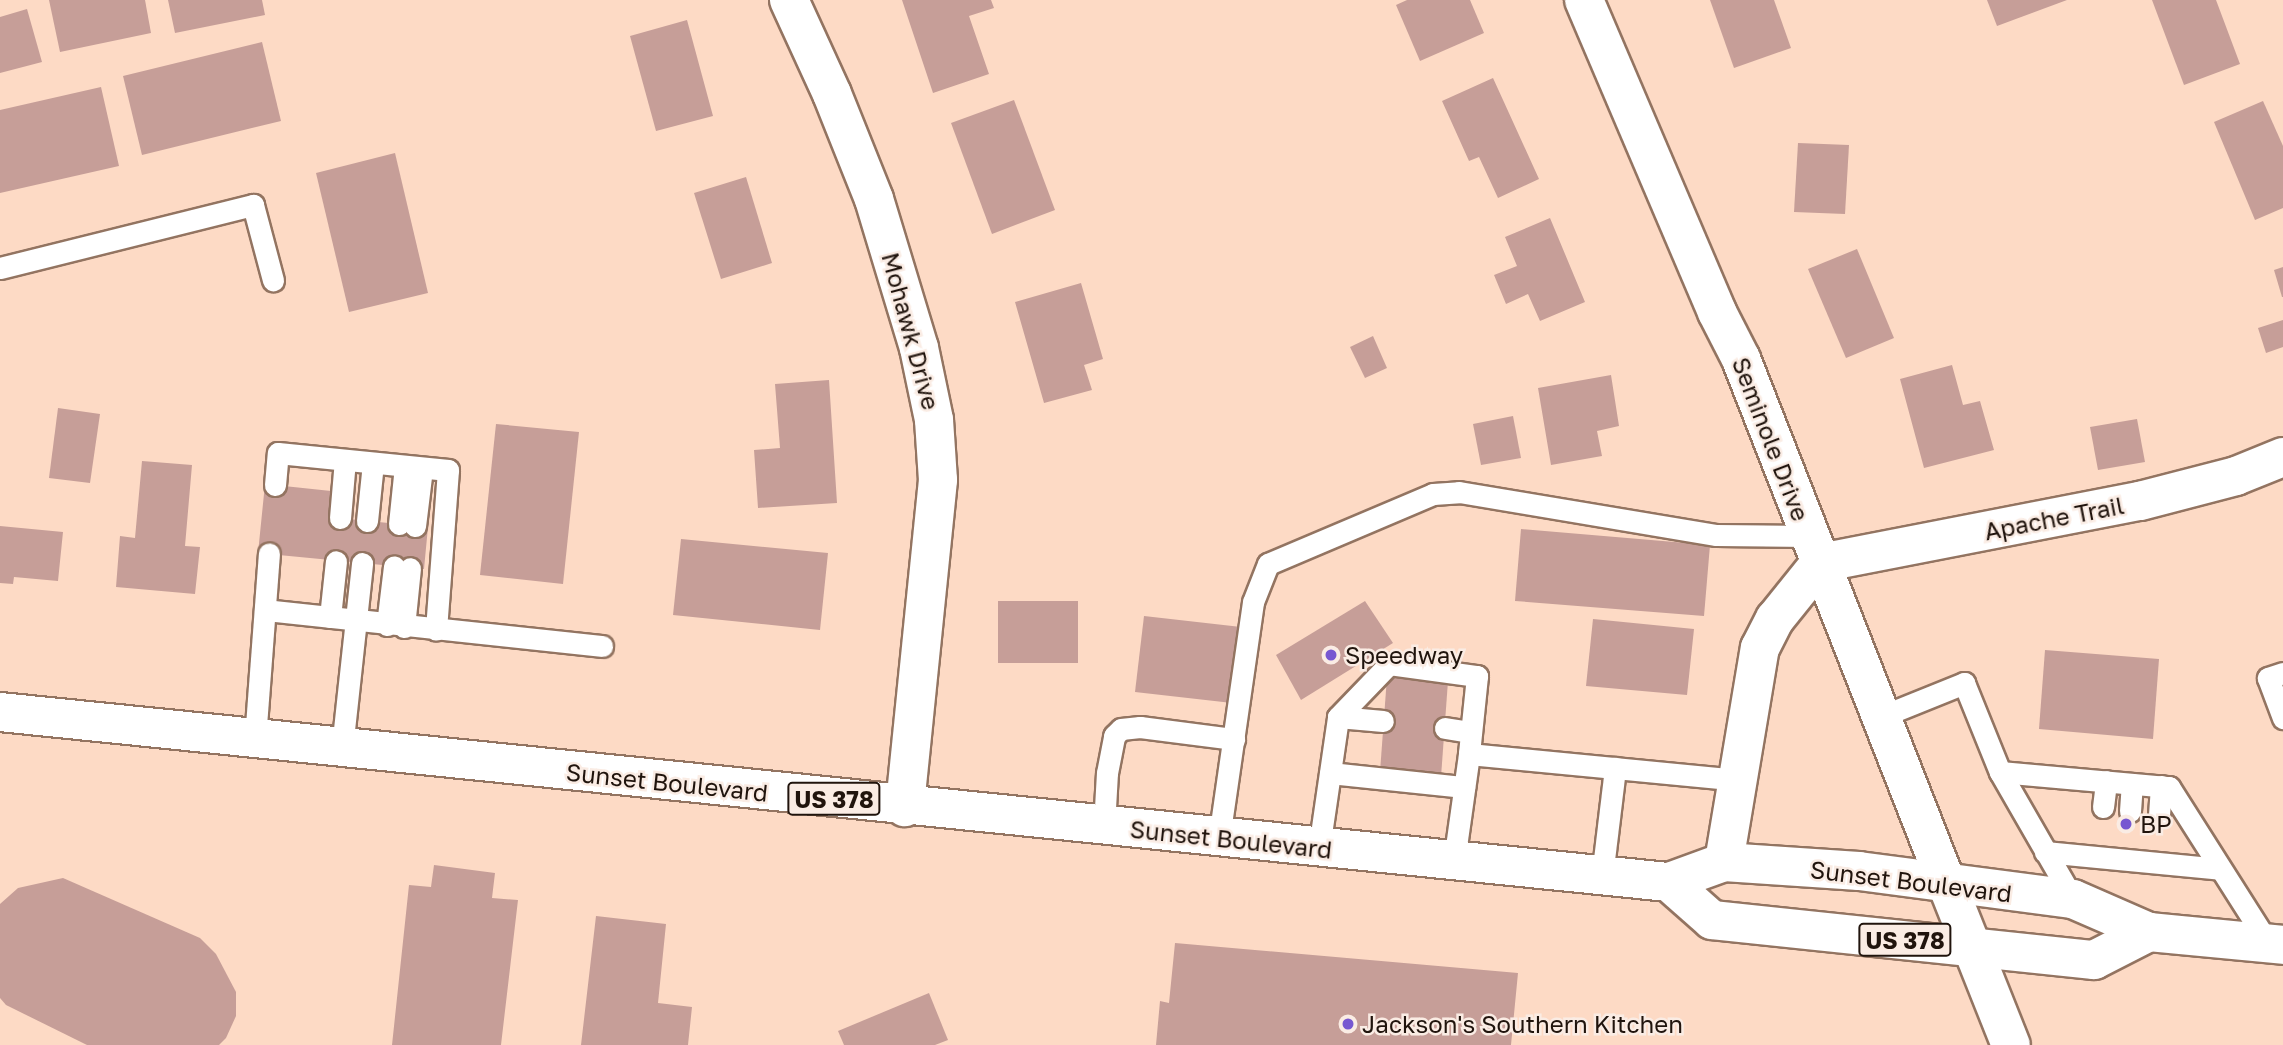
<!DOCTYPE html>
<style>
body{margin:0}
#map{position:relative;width:2283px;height:1045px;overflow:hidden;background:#fddac5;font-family:"Golos Text",sans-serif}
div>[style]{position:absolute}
.building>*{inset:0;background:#c69e98}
.roads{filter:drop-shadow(2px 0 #937461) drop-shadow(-2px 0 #937461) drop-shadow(0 2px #937461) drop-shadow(0 -2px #937461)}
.service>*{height:21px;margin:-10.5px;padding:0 10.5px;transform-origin:10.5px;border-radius:10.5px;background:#fff}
.minor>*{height:38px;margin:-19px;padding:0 19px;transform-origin:19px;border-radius:19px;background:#fff}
.secondary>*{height:38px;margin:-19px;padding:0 19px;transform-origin:19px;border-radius:19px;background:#fff}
.primary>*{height:38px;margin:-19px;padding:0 19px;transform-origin:19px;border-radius:19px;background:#fff}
.dots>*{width:19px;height:19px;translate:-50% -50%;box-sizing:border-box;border:4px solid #faece4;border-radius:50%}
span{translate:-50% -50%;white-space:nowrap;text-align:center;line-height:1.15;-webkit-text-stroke:5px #faece4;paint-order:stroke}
.shield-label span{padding:2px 5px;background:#faece4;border:2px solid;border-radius:5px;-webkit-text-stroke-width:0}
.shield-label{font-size:23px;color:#20140d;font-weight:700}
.street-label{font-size:24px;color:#20140d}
.poi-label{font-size:24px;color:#20140d}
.left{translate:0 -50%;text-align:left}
</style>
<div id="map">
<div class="building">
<i style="clip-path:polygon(49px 0,145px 0,151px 33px,60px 52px)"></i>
<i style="clip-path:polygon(168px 0,262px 0,265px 15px,175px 33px)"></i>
<i style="clip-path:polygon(902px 0,991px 0,994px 8px,969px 16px,989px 74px,933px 93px)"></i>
<i style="clip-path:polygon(1407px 0,1470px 0,1484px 33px,1420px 61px,1396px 5px)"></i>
<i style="clip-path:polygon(1710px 0,1774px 0,1791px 48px,1734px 68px)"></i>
<i style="clip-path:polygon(1987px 0,2067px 0,1997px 26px)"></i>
<i style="clip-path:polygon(2152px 0,2216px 0,2240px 64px,2184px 85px)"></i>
<i style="clip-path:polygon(27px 9px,42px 62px,0 73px,0 17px)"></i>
<i style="clip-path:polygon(687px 20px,713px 116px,656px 131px,630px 36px)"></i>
<i style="clip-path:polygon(262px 42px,281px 121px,142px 155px,123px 76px)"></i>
<i style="clip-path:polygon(1493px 78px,1539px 179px,1498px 198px,1479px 157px,1469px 161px,1442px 101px)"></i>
<i style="clip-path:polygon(101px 87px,119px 166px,0 193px,0 110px)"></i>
<i style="clip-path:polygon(1014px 100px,1055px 210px,992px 234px,951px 123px)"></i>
<i style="clip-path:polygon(2263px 101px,2283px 146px,2283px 208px,2255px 220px,2214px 122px)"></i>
<i style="clip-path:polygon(1798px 143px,1849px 145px,1845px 214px,1794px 212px)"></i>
<i style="clip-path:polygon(395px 153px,428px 293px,349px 312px,316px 173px)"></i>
<i style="clip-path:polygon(746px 177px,772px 263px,721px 279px,694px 193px)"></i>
<i style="clip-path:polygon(1550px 218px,1585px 302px,1540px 321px,1528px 294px,1506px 304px,1494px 275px,1517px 266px,1505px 237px)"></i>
<i style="clip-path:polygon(1857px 249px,1894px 338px,1846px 358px,1808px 269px)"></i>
<i style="clip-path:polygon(2283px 267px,2283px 297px,2282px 297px,2274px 270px)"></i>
<i style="clip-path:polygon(1081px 283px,1103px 359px,1084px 365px,1092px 390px,1044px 403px,1015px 302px)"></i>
<i style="clip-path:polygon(2283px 320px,2283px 347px,2266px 353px,2258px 328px)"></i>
<i style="clip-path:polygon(1373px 336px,1387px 368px,1365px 378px,1350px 347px)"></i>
<i style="clip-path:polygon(1952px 365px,1963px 405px,1980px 401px,1994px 450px,1924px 468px,1900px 379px)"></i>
<i style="clip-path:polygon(1611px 375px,1619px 426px,1597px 431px,1602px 456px,1551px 465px,1538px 388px)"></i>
<i style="clip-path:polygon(829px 380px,837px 503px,758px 508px,754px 450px,780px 448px,775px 384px)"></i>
<i style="clip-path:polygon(58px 408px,100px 414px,90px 483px,49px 478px)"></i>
<i style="clip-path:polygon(1513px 416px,1521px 458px,1481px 465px,1473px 424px)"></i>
<i style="clip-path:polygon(2137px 419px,2145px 462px,2098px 470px,2090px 427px)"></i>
<i style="clip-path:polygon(496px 424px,579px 432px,563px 584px,480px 575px)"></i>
<i style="clip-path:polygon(142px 461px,192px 465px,185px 546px,200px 547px,195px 594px,116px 587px,120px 536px,135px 538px)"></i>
<i style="clip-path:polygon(265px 484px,331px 491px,329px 517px,428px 527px,424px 569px,258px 553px)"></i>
<i style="clip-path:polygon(0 526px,63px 532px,58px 581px,14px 577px,13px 584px,0 583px)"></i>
<i style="clip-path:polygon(1521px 529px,1710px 545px,1704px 616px,1515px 601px)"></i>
<i style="clip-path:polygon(681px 539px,828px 553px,820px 630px,673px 615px)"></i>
<i style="clip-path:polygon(998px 601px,1078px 601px,1078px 663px,998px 663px)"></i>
<i style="clip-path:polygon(1365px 601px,1393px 643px,1301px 700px,1276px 655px)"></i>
<i style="clip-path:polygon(1144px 616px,1241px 627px,1232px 703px,1135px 692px)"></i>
<i style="clip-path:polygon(1593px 619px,1694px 629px,1687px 695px,1586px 686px)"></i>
<i style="clip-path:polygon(2045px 650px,2159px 659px,2153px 739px,2039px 729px)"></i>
<i style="clip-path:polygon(1387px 677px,1448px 681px,1441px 777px,1380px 772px)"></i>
<i style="clip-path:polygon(434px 865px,495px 873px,492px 898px,518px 900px,501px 1045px,392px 1045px,409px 885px,431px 887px)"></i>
<i style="clip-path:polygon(63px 878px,200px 938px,216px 954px,236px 992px,236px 1016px,226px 1038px,219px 1045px,87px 1045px,6px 1005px,0 998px,0 904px,18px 888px)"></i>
<i style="clip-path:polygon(596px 916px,666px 924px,658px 1003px,692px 1007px,688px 1045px,581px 1045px)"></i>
<i style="clip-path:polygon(1175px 943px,1518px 973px,1511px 1045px,1156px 1045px,1160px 1001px,1169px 1003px)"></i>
<i style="clip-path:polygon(929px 993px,948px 1040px,935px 1045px,844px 1045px,838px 1031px)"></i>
</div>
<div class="roads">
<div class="service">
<i style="left:0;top:268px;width:261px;rotate:-14deg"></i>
<i style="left:253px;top:205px;width:78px;rotate:75.1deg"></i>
<i style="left:275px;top:485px;width:32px;rotate:-85deg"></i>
<i style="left:278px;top:453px;width:171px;rotate:5.7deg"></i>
<i style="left:448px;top:470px;width:160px;rotate:94.3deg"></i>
<i style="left:340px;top:518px;width:58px;rotate:-85.1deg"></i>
<i style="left:367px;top:521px;width:58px;rotate:-84.1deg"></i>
<i style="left:399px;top:524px;width:58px;rotate:-84.1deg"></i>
<i style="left:415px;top:526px;width:58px;rotate:-83.1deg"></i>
<i style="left:265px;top:610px;width:339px;rotate:6.1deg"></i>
<i style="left:330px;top:617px;width:56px;rotate:-83.9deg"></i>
<i style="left:387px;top:625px;width:59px;rotate:-83.2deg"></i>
<i style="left:404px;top:627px;width:59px;rotate:-84.2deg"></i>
<i style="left:2283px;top:673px;width:16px;rotate:162deg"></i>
<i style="left:2268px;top:678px;width:43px;rotate:69.4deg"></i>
<i style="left:1338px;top:717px;width:45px;rotate:5.1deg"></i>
<i style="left:1880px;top:717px;width:91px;rotate:-22deg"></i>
<i style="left:1964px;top:683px;width:96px;rotate:68deg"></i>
<i style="left:2000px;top:772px;width:170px;rotate:5.1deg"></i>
<i style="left:2169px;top:787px;width:185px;rotate:57.6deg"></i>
<i style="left:1445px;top:728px;width:26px;rotate:9deg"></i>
<i style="left:255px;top:739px;width:186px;rotate:-85.7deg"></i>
<i style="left:342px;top:748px;width:186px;rotate:-83.8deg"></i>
<i style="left:2000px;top:772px;width:146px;rotate:60.1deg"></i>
<i style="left:1330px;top:773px;width:135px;rotate:6deg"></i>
<i style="left:2103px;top:807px;width:26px;rotate:-83deg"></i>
<i style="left:2130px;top:811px;width:27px;rotate:-86deg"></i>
<i style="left:2159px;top:815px;width:29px;rotate:-86deg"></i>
<i style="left:1104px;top:826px;width:53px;rotate:-86.8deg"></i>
<i style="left:1107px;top:773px;width:38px;rotate:-79deg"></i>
<i style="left:1114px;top:736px;width:10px;rotate:-45deg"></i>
<i style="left:1121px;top:729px;width:19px;rotate:-6deg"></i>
<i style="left:1140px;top:727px;width:95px;rotate:7.3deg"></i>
<i style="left:1219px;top:838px;width:238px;rotate:-81.8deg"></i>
<i style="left:1253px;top:602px;width:41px;rotate:-68.5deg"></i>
<i style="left:1268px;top:564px;width:179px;rotate:-23deg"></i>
<i style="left:1433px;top:494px;width:26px;rotate:-4deg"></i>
<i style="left:1459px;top:492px;width:261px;rotate:9.5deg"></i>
<i style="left:1716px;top:535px;width:93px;rotate:0.6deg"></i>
<i style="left:1319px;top:848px;width:132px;rotate:-81.7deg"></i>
<i style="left:1338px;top:717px;width:74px;rotate:-46.1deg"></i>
<i style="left:1389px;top:664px;width:89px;rotate:7.8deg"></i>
<i style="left:1477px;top:676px;width:78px;rotate:95.9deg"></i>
<i style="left:1469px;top:754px;width:270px;rotate:5.5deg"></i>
<i style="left:2045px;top:852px;width:176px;rotate:5.5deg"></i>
<i style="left:1454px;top:861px;width:108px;rotate:-82deg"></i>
<i style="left:1602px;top:876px;width:109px;rotate:-83.1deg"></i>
</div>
<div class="minor">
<i style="left:789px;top:0;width:103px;rotate:65.4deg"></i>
<i style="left:832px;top:94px;width:113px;rotate:68.2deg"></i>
<i style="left:874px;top:199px;width:156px;rotate:73.2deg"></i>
<i style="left:919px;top:348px;width:74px;rotate:78.2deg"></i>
<i style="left:934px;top:420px;width:60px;rotate:86.2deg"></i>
<i style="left:938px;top:480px;width:329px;rotate:95.8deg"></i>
<i style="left:1584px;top:0;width:339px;rotate:66.9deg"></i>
<i style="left:1717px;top:312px;width:53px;rotate:62.9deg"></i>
<i style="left:1741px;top:359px;width:562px;rotate:68.6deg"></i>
<i style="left:1820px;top:563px;width:326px;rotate:-11deg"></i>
<i style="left:2140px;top:501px;width:99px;rotate:-14.6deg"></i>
<i style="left:2236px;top:476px;width:51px;rotate:-22deg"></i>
</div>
<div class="secondary">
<i style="left:1946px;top:882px;width:175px;rotate:68.3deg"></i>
</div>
<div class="primary">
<i style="left:0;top:712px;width:1678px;rotate:5.82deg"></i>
<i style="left:1669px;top:882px;width:59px;rotate:-20deg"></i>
<i style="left:1724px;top:862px;width:135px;rotate:3.8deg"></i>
<i style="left:1859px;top:871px;width:216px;rotate:7.5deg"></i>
<i style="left:2073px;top:899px;width:83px;rotate:23.5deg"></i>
<i style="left:2149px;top:932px;width:135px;rotate:5.5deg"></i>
<i style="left:1724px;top:862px;width:217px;rotate:-80.5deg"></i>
<i style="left:1760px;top:648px;width:33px;rotate:-63deg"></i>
<i style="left:1775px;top:619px;width:72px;rotate:-51.2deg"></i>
<i style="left:1669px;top:882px;width:57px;rotate:41.5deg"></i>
<i style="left:1712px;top:920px;width:384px;rotate:6deg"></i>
<i style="left:2094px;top:960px;width:62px;rotate:-27deg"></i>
</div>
</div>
<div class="dots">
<i style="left:1331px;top:655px;background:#7757d1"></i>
<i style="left:2126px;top:824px;background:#7757d1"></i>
<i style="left:1348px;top:1024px;background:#7757d1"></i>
</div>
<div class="shield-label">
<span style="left:834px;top:799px">US 378</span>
<span style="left:1905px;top:940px">US 378</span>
</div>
<div class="street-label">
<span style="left:911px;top:331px;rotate:75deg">Mohawk Drive</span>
<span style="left:1771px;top:439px;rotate:69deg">Seminole Drive</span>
<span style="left:2054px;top:518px;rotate:-11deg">Apache Trail</span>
<span style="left:667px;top:782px;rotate:6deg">Sunset Boulevard</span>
<span style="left:1231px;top:839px;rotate:6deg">Sunset Boulevard</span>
<span style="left:1911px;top:881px;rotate:7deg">Sunset Boulevard</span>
</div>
<div class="poi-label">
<span class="left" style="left:1345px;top:655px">Speedway</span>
<span class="left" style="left:2140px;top:824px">BP</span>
<span class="left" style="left:1362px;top:1024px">Jackson's Southern Kitchen</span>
</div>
</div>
